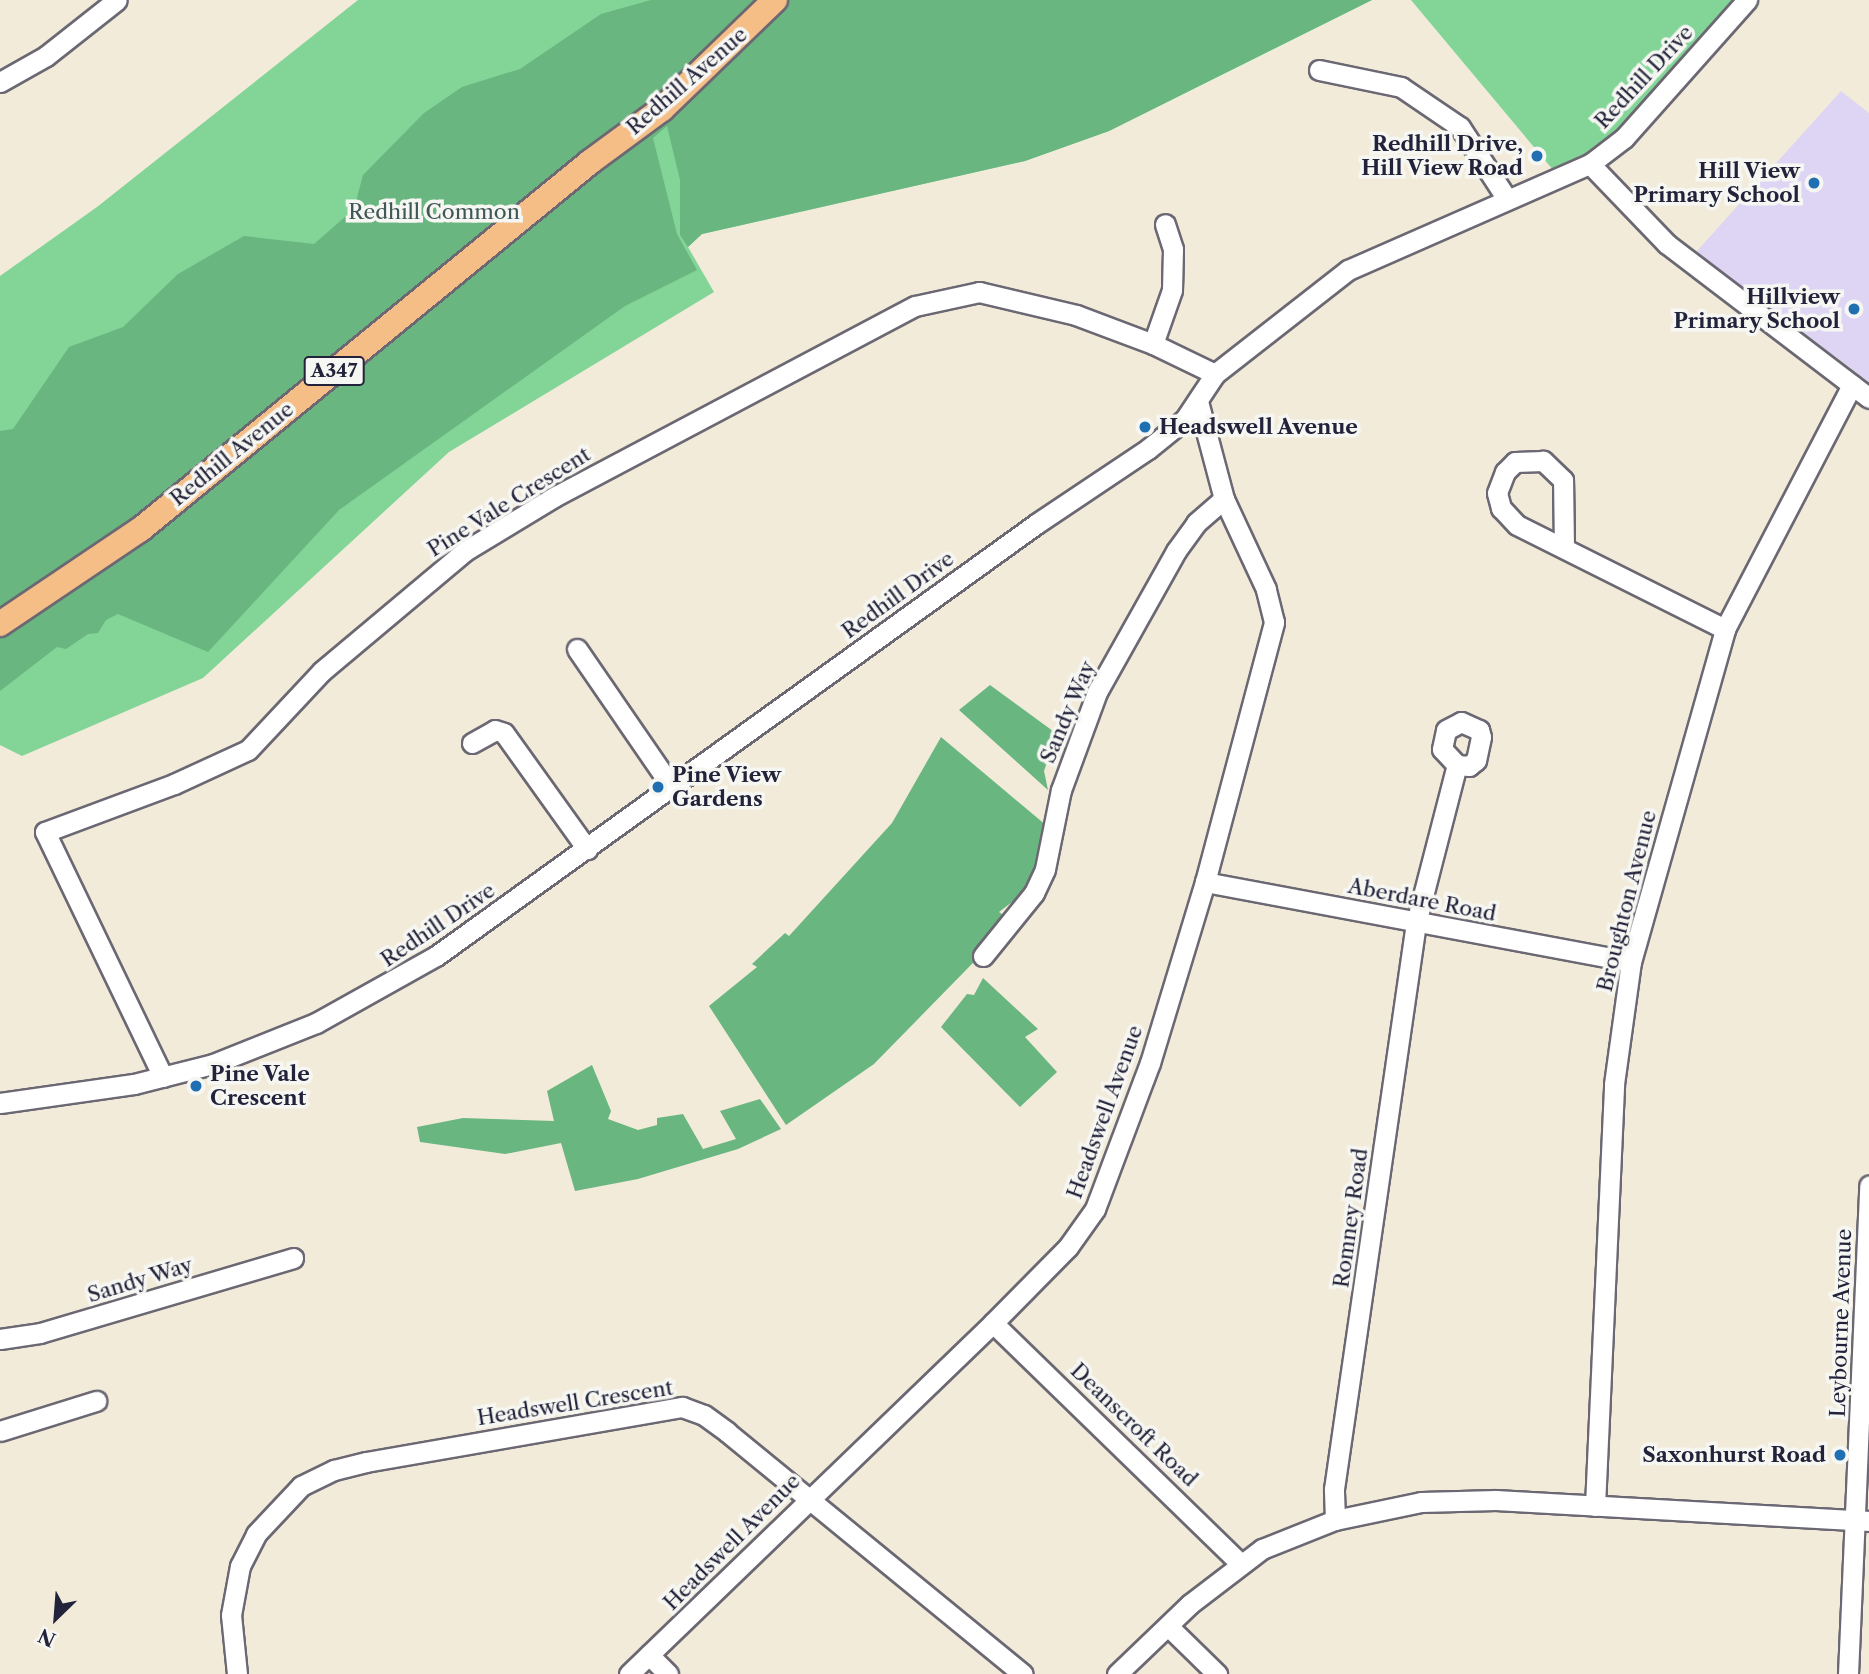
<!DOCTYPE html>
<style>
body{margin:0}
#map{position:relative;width:1869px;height:1674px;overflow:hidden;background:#f3ebda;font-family:"Libre Caslon Text",serif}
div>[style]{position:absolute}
.built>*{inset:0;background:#ded5f5}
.green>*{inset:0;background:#82d597}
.forest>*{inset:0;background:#69b680}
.roads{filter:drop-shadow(2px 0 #6b6873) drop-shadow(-2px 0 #6b6873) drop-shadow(0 2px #6b6873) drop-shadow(0 -2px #6b6873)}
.minor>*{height:19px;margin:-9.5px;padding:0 9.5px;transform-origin:9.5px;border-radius:9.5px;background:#fff}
.major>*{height:24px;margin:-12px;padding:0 12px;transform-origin:12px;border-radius:12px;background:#f5be86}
.dots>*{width:19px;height:19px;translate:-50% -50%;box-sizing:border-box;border:4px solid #f6f6f2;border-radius:50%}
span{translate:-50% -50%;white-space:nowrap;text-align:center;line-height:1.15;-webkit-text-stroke:7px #f6f6f2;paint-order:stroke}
.shield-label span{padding:2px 5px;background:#f6f6f2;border:2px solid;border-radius:5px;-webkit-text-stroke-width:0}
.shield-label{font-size:19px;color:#22223b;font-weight:700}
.street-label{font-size:21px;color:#22223b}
.poi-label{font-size:21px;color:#22223b;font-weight:700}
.right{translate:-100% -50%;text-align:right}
.left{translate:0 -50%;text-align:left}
.park-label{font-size:21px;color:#3f5857}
.north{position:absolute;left:21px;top:1583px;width:70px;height:70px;-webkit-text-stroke:5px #f6f6f2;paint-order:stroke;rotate:205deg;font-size:19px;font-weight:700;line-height:28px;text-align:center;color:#22223b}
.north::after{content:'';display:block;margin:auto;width:24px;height:32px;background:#22223b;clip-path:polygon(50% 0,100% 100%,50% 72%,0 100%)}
</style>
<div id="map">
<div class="built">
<i style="clip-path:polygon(1841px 91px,1869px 113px,1869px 382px,1696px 252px)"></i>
</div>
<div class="green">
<i style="clip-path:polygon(358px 0,1372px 0,1109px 131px,1025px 161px,702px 234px,688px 247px,714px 292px,449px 452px,203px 678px,22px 756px,0 745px,0 276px,97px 207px)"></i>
<i style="clip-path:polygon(1411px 0,1747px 0,1624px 138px,1559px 177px)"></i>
</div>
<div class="forest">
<i style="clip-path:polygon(651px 0,1372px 0,1109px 131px,1025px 161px,702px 234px,688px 247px,680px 235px,680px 180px,667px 126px,653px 138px,677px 234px,697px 270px,625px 306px,339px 510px,208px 652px,118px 614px,106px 620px,98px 633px,88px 634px,66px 649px,57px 647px,0 691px,0 431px,13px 429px,69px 347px,123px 327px,178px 274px,244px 236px,314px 244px,354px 209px,363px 175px,424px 113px,462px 87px,520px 69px,601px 14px)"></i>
<i style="clip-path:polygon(990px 685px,1057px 734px,1044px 771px,1048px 790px,959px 710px)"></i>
<i style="clip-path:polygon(941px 737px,1047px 826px,1029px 889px,999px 912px,1013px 922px,874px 1064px,786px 1125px,709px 1006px,757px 967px,752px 964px,785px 933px,789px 936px,892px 823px)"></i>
<i style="clip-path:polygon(983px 978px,1038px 1029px,1025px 1037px,1057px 1072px,1020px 1107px,941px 1027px,967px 994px,974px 995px)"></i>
<i style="clip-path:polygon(592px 1065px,611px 1111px,608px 1119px,638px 1130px,657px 1125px,657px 1118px,683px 1114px,703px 1149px,736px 1139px,720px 1111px,760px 1099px,781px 1129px,738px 1149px,638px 1179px,575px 1191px,561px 1143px,505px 1154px,420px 1142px,417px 1127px,463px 1118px,554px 1121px,547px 1091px)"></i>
</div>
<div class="roads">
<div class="minor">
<i style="left:1319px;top:70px;width:84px;rotate:11.7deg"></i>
<i style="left:1401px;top:87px;width:71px;rotate:34.1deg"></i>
<i style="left:1460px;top:127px;width:86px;rotate:56.9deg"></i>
<i style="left:0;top:82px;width:53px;rotate:-29.5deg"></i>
<i style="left:46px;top:56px;width:90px;rotate:-38.3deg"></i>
<i style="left:1590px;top:164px;width:111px;rotate:46.1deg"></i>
<i style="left:1667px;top:244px;width:254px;rotate:37.3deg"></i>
<i style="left:1153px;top:344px;width:57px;rotate:-70.6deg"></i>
<i style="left:1172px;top:290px;width:41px;rotate:-88.6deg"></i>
<i style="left:1173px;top:249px;width:26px;rotate:-108deg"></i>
<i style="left:1564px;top:548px;width:68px;rotate:-90.8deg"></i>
<i style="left:1563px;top:480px;width:28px;rotate:-136deg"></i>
<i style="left:1543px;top:461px;width:28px;rotate:178deg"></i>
<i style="left:1515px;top:462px;width:14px;rotate:135deg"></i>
<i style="left:1505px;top:472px;width:22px;rotate:111deg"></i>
<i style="left:1497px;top:493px;width:16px;rotate:75deg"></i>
<i style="left:1501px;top:508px;width:23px;rotate:47deg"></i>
<i style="left:1517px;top:525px;width:233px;rotate:26.6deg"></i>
<i style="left:577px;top:649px;width:168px;rotate:55.5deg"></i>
<i style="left:472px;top:743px;width:26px;rotate:-29deg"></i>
<i style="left:495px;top:730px;width:9px;rotate:18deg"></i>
<i style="left:504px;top:733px;width:143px;rotate:54.4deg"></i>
<i style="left:1205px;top:882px;width:433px;rotate:10.6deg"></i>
<i style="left:983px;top:956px;width:81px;rotate:-51deg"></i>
<i style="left:1034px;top:893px;width:26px;rotate:-65deg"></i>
<i style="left:1045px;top:869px;width:81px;rotate:-78.6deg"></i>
<i style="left:1061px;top:790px;width:104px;rotate:-69.8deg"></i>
<i style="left:1097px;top:692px;width:162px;rotate:-60.7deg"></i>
<i style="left:1176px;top:551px;width:34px;rotate:-54deg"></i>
<i style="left:1196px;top:523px;width:37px;rotate:-41deg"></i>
<i style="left:163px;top:1077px;width:272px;rotate:-115.7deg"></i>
<i style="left:45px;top:832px;width:138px;rotate:-20.4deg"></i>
<i style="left:174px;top:784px;width:81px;rotate:-24.7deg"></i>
<i style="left:248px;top:750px;width:108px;rotate:-46.9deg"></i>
<i style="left:322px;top:671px;width:187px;rotate:-40deg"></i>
<i style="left:465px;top:551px;width:104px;rotate:-31.2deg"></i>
<i style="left:554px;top:497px;width:408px;rotate:-27.9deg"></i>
<i style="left:915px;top:306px;width:66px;rotate:-12.3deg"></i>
<i style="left:979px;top:292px;width:100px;rotate:13.3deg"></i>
<i style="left:1076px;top:315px;width:82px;rotate:20.6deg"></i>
<i style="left:1153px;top:344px;width:69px;rotate:25.8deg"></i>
<i style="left:0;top:1103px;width:135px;rotate:-8.1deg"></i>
<i style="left:134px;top:1084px;width:81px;rotate:-14.2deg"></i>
<i style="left:213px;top:1064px;width:111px;rotate:-21.7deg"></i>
<i style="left:316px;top:1023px;width:137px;rotate:-29.2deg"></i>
<i style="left:436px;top:956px;width:739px;rotate:-35.75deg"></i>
<i style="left:1036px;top:524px;width:135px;rotate:-33.8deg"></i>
<i style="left:1148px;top:449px;width:48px;rotate:-39deg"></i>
<i style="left:1185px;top:419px;width:54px;rotate:-56.3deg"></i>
<i style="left:1215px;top:374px;width:169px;rotate:-38deg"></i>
<i style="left:1348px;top:270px;width:264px;rotate:-23.7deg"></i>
<i style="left:1590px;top:164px;width:43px;rotate:-37.4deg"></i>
<i style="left:1624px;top:138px;width:185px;rotate:-48.3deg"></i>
<i style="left:993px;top:1323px;width:344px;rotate:44.2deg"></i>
<i style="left:0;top:1339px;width:40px;rotate:-8.5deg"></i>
<i style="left:40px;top:1333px;width:264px;rotate:-16.5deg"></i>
<i style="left:0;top:1431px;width:101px;rotate:-17.4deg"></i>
<i style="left:1595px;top:1506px;width:422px;rotate:-87.4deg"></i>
<i style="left:1614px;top:1084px;width:123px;rotate:-82.1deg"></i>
<i style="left:1631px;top:962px;width:346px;rotate:-74.2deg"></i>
<i style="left:1725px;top:629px;width:275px;rotate:-62.5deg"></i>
<i style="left:1335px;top:1520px;width:31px;rotate:-92deg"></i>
<i style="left:1334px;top:1489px;width:572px;rotate:-81.76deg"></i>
<i style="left:1416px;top:923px;width:163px;rotate:-75.5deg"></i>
<i style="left:1457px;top:765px;width:22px;rotate:-133deg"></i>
<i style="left:1442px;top:749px;width:19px;rotate:-78deg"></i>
<i style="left:1446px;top:730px;width:17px;rotate:-28deg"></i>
<i style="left:1461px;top:722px;width:20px;rotate:24deg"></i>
<i style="left:1479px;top:730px;width:7px;rotate:74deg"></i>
<i style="left:1481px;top:737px;width:24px;rotate:102deg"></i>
<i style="left:1476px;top:760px;width:9px;rotate:139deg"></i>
<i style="left:1469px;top:766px;width:12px;rotate:-175deg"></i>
<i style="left:1168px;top:1626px;width:69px;rotate:44.4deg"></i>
<i style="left:649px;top:1655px;width:27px;rotate:45deg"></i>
<i style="left:237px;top:1674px;width:59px;rotate:-95.8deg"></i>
<i style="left:231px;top:1615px;width:50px;rotate:-79.6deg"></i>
<i style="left:240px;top:1566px;width:36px;rotate:-63deg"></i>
<i style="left:256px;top:1534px;width:66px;rotate:-46.8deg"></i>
<i style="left:301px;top:1486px;width:37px;rotate:-26deg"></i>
<i style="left:334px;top:1470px;width:33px;rotate:-14deg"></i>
<i style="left:366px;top:1462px;width:321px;rotate:-9.9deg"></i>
<i style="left:682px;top:1407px;width:23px;rotate:20deg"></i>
<i style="left:704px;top:1415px;width:29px;rotate:36deg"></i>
<i style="left:727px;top:1432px;width:382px;rotate:39.3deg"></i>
<i style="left:629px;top:1674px;width:506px;rotate:-43.96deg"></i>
<i style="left:993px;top:1323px;width:107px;rotate:-45.4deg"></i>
<i style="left:1068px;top:1247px;width:47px;rotate:-54.6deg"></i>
<i style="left:1095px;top:1209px;width:156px;rotate:-69.4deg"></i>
<i style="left:1150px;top:1063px;width:189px;rotate:-73.1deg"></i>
<i style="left:1205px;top:882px;width:269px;rotate:-75.1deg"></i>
<i style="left:1274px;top:622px;width:34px;rotate:-104deg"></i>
<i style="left:1266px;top:589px;width:99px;rotate:-115deg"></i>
<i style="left:1224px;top:499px;width:101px;rotate:-104.9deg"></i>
<i style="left:1117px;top:1674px;width:101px;rotate:-43.8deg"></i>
<i style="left:1190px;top:1604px;width:91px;rotate:-37.4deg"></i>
<i style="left:1262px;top:1549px;width:79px;rotate:-21.7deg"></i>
<i style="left:1335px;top:1520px;width:88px;rotate:-11.8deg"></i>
<i style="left:1421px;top:1502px;width:75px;rotate:-1.5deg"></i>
<i style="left:1496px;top:1500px;width:374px;rotate:3.2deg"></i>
<i style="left:1848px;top:1674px;width:489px;rotate:-87.5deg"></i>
</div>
<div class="major">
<i style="left:0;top:624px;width:170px;rotate:-34deg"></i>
<i style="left:141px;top:529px;width:580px;rotate:-39.26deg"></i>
<i style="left:590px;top:162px;width:89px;rotate:-36.4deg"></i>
<i style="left:662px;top:109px;width:157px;rotate:-44deg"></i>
</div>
</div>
<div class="dots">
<i style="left:1537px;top:156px;background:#1f6fb2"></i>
<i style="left:1814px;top:183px;background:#1f6fb2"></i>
<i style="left:1854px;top:309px;background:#1f6fb2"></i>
<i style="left:1145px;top:427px;background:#1f6fb2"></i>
<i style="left:658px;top:787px;background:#1f6fb2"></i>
<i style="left:196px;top:1086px;background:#1f6fb2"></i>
<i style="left:1840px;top:1455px;background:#1f6fb2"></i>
</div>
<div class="shield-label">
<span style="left:334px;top:371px">A347</span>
</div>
<div class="street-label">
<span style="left:1644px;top:77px;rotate:-47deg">Redhill Drive</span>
<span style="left:687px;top:81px;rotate:-41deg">Redhill Avenue</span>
<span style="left:232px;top:454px;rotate:-39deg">Redhill Avenue</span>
<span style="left:509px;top:502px;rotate:-32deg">Pine Vale Crescent</span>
<span style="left:898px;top:595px;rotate:-36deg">Redhill Drive</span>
<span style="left:1068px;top:712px;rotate:-67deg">Sandy Way</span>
<span style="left:1422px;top:900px;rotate:11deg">Aberdare Road</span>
<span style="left:1627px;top:901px;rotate:-76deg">Broughton Avenue</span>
<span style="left:438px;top:925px;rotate:-34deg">Redhill Drive</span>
<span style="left:1105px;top:1112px;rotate:-70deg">Headswell Avenue</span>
<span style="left:1351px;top:1218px;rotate:-82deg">Romney Road</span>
<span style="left:140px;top:1280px;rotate:-17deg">Sandy Way</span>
<span style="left:1841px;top:1323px;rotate:-88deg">Leybourne Avenue</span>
<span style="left:575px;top:1403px;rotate:-9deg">Headswell Crescent</span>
<span style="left:1134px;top:1425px;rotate:44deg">Deanscroft Road</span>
<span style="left:732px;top:1542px;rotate:-45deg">Headswell Avenue</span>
</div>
<div class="poi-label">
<span class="right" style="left:1523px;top:156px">Redhill Drive,<br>Hill View Road</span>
<span class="right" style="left:1800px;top:183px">Hill View<br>Primary School</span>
<span class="right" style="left:1840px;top:309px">Hillview<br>Primary School</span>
<span class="left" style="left:1159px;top:427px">Headswell Avenue</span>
<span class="left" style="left:672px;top:787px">Pine View<br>Gardens</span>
<span class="left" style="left:210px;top:1086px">Pine Vale<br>Crescent</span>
<span class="right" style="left:1826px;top:1455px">Saxonhurst Road</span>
</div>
<div class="park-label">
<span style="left:434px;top:212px">Redhill Common</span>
</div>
<div class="north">N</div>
</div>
